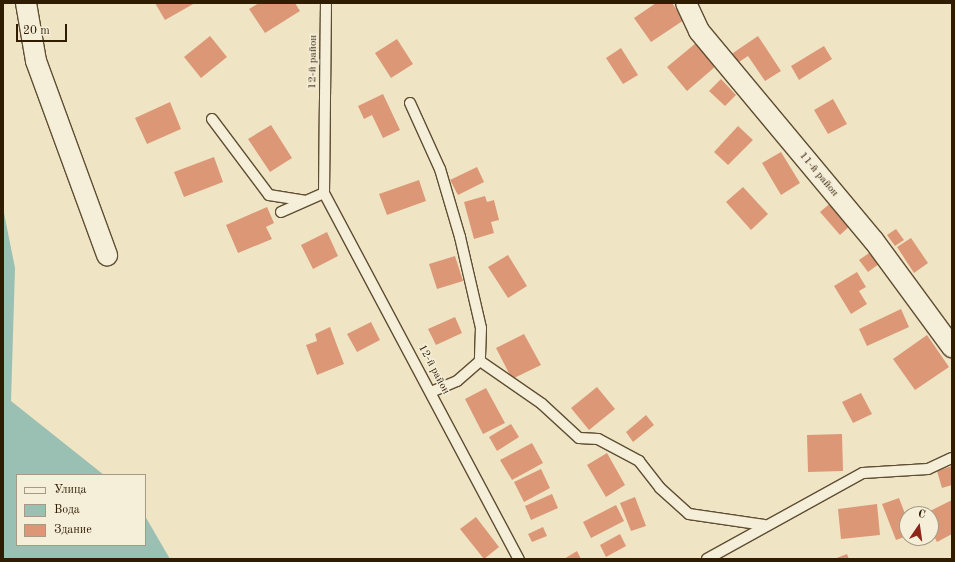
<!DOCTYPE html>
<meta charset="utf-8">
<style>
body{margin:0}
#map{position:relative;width:955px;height:562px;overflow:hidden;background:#efe5c5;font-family:"Old Standard TT",serif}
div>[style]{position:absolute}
.water>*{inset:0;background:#9abfb3}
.building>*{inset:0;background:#dc9777}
.roads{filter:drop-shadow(1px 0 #5f4e32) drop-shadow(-1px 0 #5f4e32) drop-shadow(0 1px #5f4e32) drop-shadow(0 -1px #5f4e32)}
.service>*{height:10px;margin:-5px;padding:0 5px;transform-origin:5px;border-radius:5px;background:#f5eed9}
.minor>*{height:20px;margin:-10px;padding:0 10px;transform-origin:10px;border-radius:10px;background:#f5eed9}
span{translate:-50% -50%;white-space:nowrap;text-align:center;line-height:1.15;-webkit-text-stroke:3px #f5eed9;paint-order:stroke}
.street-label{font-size:11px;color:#2f1c01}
.frame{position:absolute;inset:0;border:4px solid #2f1c01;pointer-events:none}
.legend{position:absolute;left:16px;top:474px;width:130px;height:72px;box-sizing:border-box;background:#f5eed9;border:1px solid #a69a83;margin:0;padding:5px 7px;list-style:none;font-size:12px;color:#2f1c01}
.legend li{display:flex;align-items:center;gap:8px;height:20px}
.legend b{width:20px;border:1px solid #a69a83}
.north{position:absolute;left:899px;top:506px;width:40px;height:40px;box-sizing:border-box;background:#f5eed9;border:1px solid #a69a83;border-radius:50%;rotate:13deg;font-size:11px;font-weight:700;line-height:16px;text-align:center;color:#2f1c01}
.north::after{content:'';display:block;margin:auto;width:14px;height:18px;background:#8f2418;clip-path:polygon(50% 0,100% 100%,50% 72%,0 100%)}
.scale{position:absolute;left:16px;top:24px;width:51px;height:18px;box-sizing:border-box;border:2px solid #2f1c01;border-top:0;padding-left:5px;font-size:12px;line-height:14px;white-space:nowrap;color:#2f1c01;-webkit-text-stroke:3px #f5eed9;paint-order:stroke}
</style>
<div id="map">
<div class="water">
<i style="clip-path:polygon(3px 208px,15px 268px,11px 401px,104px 475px,17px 475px,17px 545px,145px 545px,145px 516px,170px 559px,3px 559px)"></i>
</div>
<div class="building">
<i style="clip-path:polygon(155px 3px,195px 3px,165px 20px)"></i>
<i style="clip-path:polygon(259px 3px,295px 3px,300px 11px,265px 33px,249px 9px)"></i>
<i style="clip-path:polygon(656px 3px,672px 3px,684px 20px,651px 42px,634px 18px)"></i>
<i style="clip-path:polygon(210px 36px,227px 57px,201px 78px,184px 57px)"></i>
<i style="clip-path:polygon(758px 36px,781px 71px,765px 81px,748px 56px,736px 64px,730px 55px)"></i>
<i style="clip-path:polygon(397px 39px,413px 64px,391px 78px,375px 53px)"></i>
<i style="clip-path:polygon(696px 43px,716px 66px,687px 91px,667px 67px)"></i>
<i style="clip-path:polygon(824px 46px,832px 59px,799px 80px,791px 66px)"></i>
<i style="clip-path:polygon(621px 48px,638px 75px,623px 84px,606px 58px)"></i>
<i style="clip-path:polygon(721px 79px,736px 95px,725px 106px,709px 91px)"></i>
<i style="clip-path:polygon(383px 94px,400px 130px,383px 138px,372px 115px,364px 119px,358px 106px)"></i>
<i style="clip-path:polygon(833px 99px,847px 124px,828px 134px,814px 110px)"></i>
<i style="clip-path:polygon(170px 102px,181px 129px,147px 144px,135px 118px)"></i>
<i style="clip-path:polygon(271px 125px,292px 158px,270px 172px,248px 139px)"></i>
<i style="clip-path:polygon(738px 126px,753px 140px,728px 165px,714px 152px)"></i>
<i style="clip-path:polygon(781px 152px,800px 183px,781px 195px,762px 163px)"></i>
<i style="clip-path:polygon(214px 157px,223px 182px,184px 197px,174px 172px)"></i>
<i style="clip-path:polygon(477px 167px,484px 182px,458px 195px,450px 180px)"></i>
<i style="clip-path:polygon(419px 180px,426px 201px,387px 215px,379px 194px)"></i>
<i style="clip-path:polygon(743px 187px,768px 214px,751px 230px,726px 202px)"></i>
<i style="clip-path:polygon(485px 196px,487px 202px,494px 200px,499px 220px,491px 222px,494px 233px,474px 239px,464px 202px)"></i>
<i style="clip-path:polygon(834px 200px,853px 223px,840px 235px,820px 212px)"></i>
<i style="clip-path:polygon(267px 207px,274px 223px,266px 227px,272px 239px,238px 253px,226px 225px)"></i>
<i style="clip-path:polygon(896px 229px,904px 240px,895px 246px,887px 235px)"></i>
<i style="clip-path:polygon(327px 232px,338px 256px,313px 269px,301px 245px)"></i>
<i style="clip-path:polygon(911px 238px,928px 263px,914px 273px,897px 247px)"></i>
<i style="clip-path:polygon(875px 249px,883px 261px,868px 272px,859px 260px)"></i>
<i style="clip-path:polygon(508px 255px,527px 286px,508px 298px,488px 267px)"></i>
<i style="clip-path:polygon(455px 256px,463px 281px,437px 289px,429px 264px)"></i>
<i style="clip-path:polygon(857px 272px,866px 287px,859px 291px,867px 304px,851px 314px,834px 286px)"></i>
<i style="clip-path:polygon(901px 309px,909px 327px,867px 346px,859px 329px)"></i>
<i style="clip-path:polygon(455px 317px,462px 333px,436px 345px,428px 329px)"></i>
<i style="clip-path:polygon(371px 322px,380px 340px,357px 352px,347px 334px)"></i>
<i style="clip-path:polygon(330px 327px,344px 364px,317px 375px,306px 345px,317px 341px,315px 334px)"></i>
<i style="clip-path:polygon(524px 334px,541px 365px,512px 379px,496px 348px)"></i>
<i style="clip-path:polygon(927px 335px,949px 367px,915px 390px,893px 359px)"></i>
<i style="clip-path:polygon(597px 387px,615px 409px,589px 430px,571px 408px)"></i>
<i style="clip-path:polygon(486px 388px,505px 423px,483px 434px,465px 399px)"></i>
<i style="clip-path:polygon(861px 393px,872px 414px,853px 423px,842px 402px)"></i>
<i style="clip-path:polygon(646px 415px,654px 425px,633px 442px,626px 432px)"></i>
<i style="clip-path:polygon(511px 424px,519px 437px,497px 451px,489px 437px)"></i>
<i style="clip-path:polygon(842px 434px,843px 471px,808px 472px,807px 435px)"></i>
<i style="clip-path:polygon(532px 443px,543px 463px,512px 480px,500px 460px)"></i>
<i style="clip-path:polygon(607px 453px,625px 485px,606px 497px,587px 465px)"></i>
<i style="clip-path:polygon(952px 466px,952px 485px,942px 488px,937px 471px)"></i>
<i style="clip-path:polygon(541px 469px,550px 488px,524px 502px,514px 482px)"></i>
<i style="clip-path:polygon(552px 494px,558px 508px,531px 520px,525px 506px)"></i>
<i style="clip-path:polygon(635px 497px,646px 526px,631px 531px,620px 503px)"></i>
<i style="clip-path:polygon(899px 498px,907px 519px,907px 536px,896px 540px,882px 504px)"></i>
<i style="clip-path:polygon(952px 500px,952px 534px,937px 542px,931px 530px,931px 514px,924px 514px)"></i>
<i style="clip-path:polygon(877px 504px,880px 535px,841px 539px,838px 509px)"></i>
<i style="clip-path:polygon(616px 505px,624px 521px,591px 538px,583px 522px)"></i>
<i style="clip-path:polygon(476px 517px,499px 547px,484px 559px,460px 529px)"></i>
<i style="clip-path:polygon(543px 527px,547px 536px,532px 542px,528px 534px)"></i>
<i style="clip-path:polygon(620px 534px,626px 546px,606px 557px,600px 545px)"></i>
<i style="clip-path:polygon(577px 551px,581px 559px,564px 559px)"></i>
<i style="clip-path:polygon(847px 554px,849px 559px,834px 559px)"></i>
</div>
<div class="roads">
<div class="service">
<i style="left:410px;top:103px;width:72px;rotate:65.6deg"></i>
<i style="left:440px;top:169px;width:71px;rotate:73.6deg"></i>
<i style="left:460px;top:237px;width:93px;rotate:77deg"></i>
<i style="left:481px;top:328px;width:33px;rotate:92deg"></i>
<i style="left:480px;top:361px;width:30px;rotate:139deg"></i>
<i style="left:457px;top:381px;width:28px;rotate:157deg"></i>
<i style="left:212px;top:119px;width:95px;rotate:53.1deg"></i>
<i style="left:269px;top:195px;width:36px;rotate:9deg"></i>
<i style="left:324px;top:193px;width:415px;rotate:62deg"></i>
<i style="left:281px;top:212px;width:47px;rotate:-23.8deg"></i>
<i style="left:324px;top:193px;width:190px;rotate:-89.4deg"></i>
<i style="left:480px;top:361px;width:75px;rotate:34.7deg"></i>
<i style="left:542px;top:404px;width:50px;rotate:42.6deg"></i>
<i style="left:579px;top:438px;width:19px;rotate:3deg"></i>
<i style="left:598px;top:439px;width:47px;rotate:28.2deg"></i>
<i style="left:639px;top:461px;width:34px;rotate:52deg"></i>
<i style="left:660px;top:488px;width:39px;rotate:42deg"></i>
<i style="left:689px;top:514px;width:76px;rotate:8.3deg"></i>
<i style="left:707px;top:559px;width:178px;rotate:-28.9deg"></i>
<i style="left:863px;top:473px;width:65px;rotate:-3.5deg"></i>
<i style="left:928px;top:469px;width:26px;rotate:-25deg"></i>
</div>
<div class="minor">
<i style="left:26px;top:3px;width:59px;rotate:80.2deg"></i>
<i style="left:36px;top:61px;width:207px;rotate:69.9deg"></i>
<i style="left:686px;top:3px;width:31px;rotate:65deg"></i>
<i style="left:699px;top:31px;width:273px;rotate:50.2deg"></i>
<i style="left:874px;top:241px;width:132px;rotate:53.7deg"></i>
</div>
</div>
<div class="street-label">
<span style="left:314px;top:62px;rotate:-89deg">12-й район</span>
<span style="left:818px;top:175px;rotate:50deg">11-й район</span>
<span style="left:433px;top:370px;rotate:62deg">12-й район</span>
</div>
<div class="frame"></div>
<ul class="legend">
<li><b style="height:5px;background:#f5eed9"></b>Улица</li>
<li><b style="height:11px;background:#9abfb3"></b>Вода</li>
<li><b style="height:11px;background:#dc9777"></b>Здание</li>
</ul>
<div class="north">С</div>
<div class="scale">20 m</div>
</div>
